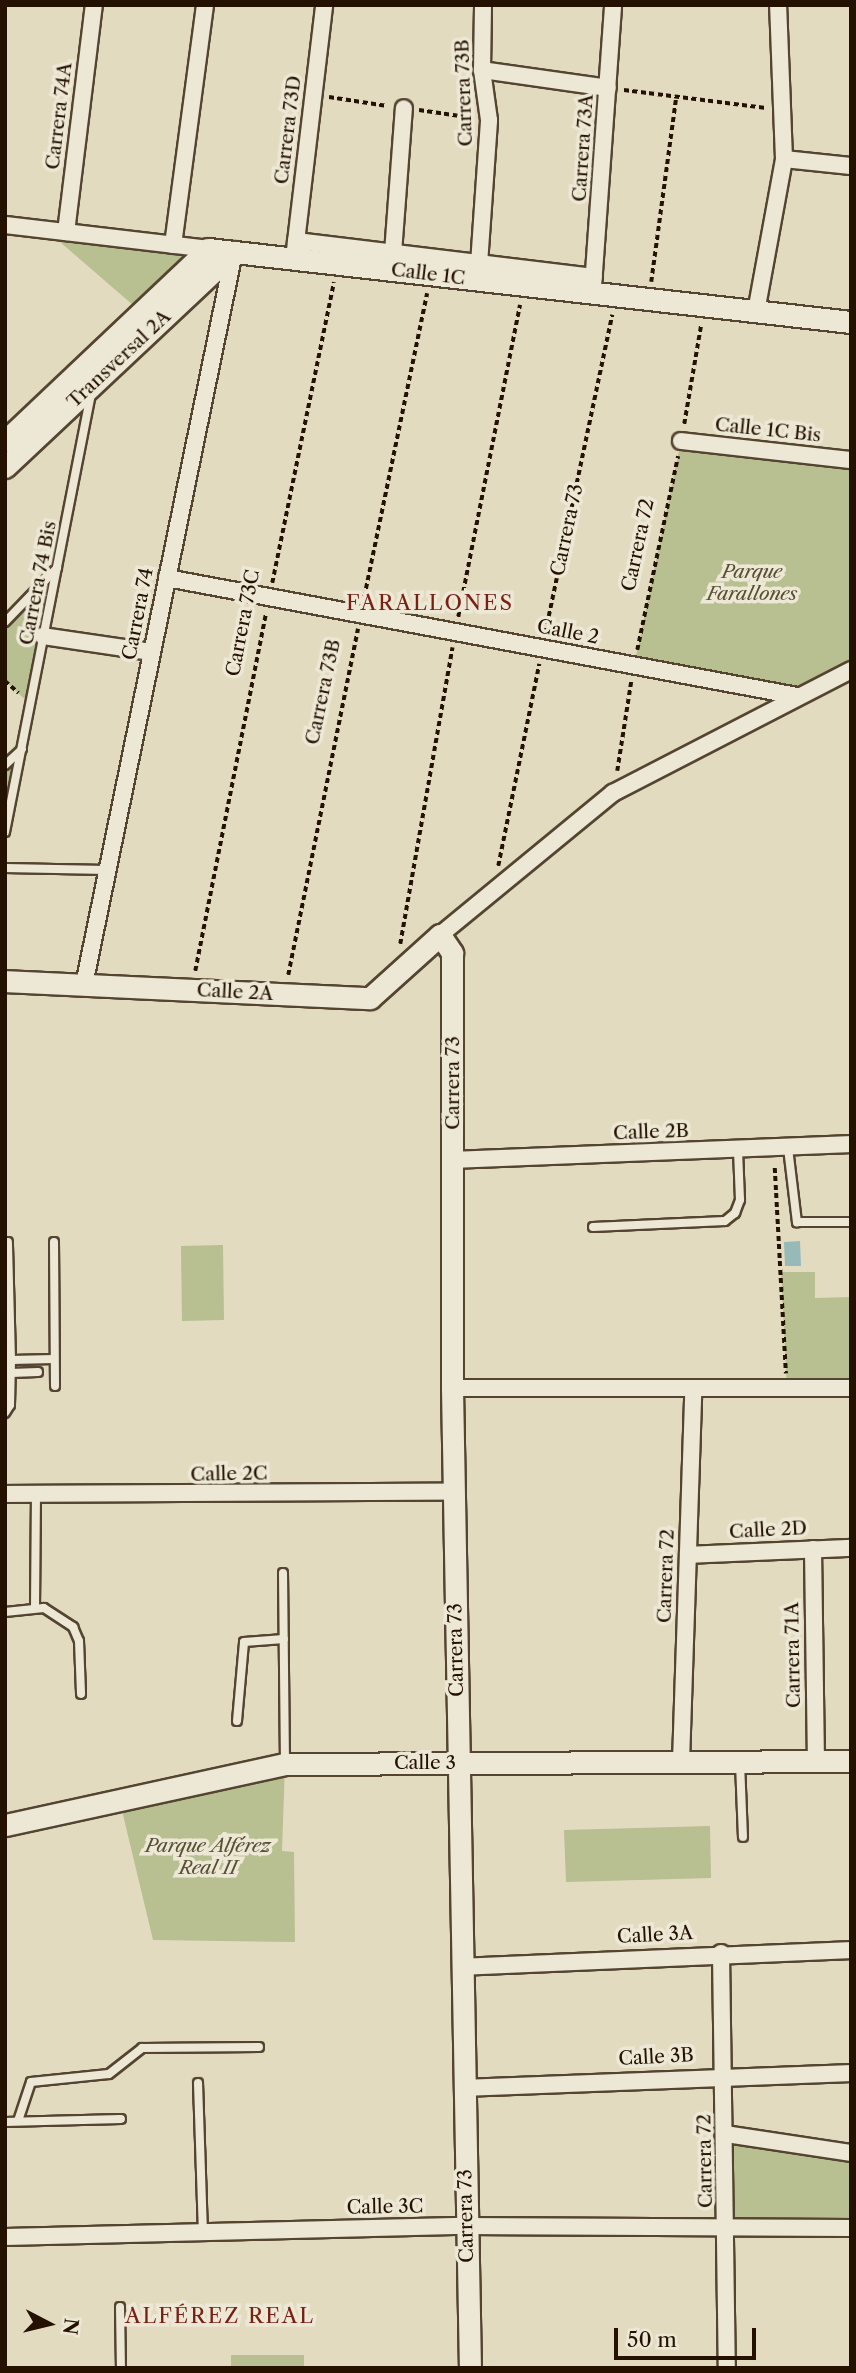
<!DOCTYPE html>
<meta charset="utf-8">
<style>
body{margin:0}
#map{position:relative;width:856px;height:2373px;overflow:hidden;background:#e3dbc0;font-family:"Libre Caslon Text",serif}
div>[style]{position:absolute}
.green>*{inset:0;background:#b8bf90}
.water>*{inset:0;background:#96bab7}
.path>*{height:3.5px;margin-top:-1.75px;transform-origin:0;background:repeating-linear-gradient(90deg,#251100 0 5px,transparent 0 8.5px)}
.roads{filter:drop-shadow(2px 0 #544430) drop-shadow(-2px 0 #544430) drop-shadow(0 2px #544430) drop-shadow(0 -2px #544430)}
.lane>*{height:8px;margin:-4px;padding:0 4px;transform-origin:4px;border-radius:4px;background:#ede8d6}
.street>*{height:16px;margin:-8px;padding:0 8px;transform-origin:8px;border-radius:8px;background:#ede8d6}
.secondary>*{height:21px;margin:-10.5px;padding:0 10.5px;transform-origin:10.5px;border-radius:10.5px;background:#ede8d6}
span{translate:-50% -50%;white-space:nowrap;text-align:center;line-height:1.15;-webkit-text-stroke:7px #ede8d6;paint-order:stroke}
.street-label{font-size:19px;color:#251100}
.park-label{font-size:19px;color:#584e32;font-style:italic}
.neighbourhood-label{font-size:21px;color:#7a1f14;letter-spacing:2px}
.frame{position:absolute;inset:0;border:7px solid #251100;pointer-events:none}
.north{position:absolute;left:14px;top:2289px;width:70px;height:70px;-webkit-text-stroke:5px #ede8d6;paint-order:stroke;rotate:97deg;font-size:19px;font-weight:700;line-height:28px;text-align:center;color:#251100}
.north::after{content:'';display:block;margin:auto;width:24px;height:32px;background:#251100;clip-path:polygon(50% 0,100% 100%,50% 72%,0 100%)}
.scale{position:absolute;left:614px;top:2328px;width:142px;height:32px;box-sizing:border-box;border:4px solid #251100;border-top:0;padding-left:9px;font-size:21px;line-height:24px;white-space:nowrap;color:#251100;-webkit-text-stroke:5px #ede8d6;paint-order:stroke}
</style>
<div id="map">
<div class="green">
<i style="clip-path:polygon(45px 229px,208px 249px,141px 312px)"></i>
<i style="clip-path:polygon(681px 441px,851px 460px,851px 670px,797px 696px,634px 666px)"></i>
<i style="clip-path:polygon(57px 568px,30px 704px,5px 681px,5px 622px)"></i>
<i style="clip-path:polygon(22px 749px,5px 832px,5px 765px)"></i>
<i style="clip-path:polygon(223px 1245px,224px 1320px,182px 1321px,181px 1246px)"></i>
<i style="clip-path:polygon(781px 1272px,815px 1272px,815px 1298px,851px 1297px,851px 1388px,787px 1389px)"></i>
<i style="clip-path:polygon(285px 1764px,282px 1851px,294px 1852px,295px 1942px,153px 1940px,119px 1798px)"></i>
<i style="clip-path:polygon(710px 1826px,711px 1878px,566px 1882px,564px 1830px)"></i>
<i style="clip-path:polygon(726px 2134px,851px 2153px,851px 2228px,727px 2224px)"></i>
<i style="clip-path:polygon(231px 2355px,304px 2355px,304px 2368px,231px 2368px)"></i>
</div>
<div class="water">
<i style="clip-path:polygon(800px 1241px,801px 1266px,785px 1266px,784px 1242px)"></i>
</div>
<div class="path">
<i style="left:624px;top:90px;width:143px;rotate:7.2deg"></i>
<i style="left:329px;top:97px;width:59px;rotate:8.8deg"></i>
<i style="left:419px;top:110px;width:55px;rotate:8.4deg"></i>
<i style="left:651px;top:282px;width:188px;rotate:-82.3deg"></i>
<i style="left:684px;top:424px;width:100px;rotate:-80.3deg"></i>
<i style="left:272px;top:583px;width:307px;rotate:-78.4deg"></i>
<i style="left:364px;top:597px;width:310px;rotate:-78.3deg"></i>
<i style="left:458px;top:617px;width:318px;rotate:-78.8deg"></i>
<i style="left:545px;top:633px;width:325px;rotate:-78.1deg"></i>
<i style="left:637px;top:650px;width:198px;rotate:-78.1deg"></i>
<i style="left:5px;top:681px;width:18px;rotate:41deg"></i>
<i style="left:617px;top:771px;width:90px;rotate:-81.1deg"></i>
<i style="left:498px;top:866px;width:206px;rotate:-78.5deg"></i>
<i style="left:400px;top:944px;width:301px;rotate:-80deg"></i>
<i style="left:195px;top:971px;width:364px;rotate:-78.8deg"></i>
<i style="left:288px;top:975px;width:353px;rotate:-78.6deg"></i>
<i style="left:775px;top:1168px;width:206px;rotate:86.9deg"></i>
</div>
<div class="roads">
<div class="lane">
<i style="left:5px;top:622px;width:75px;rotate:-46.1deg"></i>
<i style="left:5px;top:765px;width:23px;rotate:-43deg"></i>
<i style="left:5px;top:832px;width:448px;rotate:-78.9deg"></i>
<i style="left:5px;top:868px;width:102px;rotate:1.1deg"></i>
<i style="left:788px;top:1148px;width:75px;rotate:83.1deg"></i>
<i style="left:797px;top:1222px;width:54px"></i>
<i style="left:593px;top:1227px;width:132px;rotate:-2.6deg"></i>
<i style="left:725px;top:1221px;width:13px;rotate:-39deg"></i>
<i style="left:735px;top:1213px;width:14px;rotate:-69deg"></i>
<i style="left:740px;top:1200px;width:50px;rotate:-92.3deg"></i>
<i style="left:54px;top:1242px;width:144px;rotate:89.6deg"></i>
<i style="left:11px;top:1360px;width:43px;rotate:-1.3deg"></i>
<i style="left:11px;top:1373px;width:27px;rotate:-2deg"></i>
<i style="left:5px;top:1413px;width:9px;rotate:-58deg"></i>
<i style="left:10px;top:1405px;width:45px;rotate:-88.7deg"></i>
<i style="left:11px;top:1360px;width:118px;rotate:-91.5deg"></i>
<i style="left:283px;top:1573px;width:190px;rotate:89.4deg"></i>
<i style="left:35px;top:1607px;width:111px;rotate:-89.5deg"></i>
<i style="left:5px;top:1612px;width:39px;rotate:-6deg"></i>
<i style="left:44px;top:1608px;width:35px;rotate:33deg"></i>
<i style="left:73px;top:1627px;width:15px;rotate:67deg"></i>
<i style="left:79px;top:1641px;width:53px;rotate:87.8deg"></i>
<i style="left:237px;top:1721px;width:79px;rotate:-84.9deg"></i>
<i style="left:244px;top:1642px;width:40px;rotate:-4.3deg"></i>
<i style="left:740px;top:1763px;width:74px;rotate:87.7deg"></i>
<i style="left:198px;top:2083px;width:149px;rotate:88.1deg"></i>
<i style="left:18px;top:2121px;width:41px;rotate:-71.6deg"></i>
<i style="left:31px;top:2082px;width:78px;rotate:-5.9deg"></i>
<i style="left:109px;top:2074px;width:42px;rotate:-38.2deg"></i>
<i style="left:142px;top:2048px;width:117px;rotate:-0.5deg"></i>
<i style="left:5px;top:2122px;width:116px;rotate:-1.5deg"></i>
<i style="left:120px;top:2307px;width:61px;rotate:89.1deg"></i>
</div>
<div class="street">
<i style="left:482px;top:70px;width:127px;rotate:8.1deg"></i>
<i style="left:784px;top:159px;width:67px;rotate:6deg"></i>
<i style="left:5px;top:225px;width:204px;rotate:6.7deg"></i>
<i style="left:66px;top:232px;width:229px;rotate:-83deg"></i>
<i style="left:296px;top:241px;width:300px;rotate:6.9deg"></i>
<i style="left:173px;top:245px;width:242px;rotate:-82.4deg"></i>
<i style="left:295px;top:250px;width:247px;rotate:-83.2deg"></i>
<i style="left:393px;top:253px;width:145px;rotate:-85.7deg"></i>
<i style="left:479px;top:264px;width:144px;rotate:-86deg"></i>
<i style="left:489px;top:120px;width:50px;rotate:-98deg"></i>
<i style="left:482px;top:70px;width:65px;rotate:-89.1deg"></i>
<i style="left:593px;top:286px;width:282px;rotate:-85.9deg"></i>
<i style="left:756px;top:312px;width:156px;rotate:-79.6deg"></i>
<i style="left:784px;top:159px;width:154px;rotate:-92.2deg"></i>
<i style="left:681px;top:441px;width:171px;rotate:6.4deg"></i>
<i style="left:167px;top:578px;width:641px;rotate:10.61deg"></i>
<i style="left:43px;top:636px;width:110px;rotate:8.4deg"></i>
<i style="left:440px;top:935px;width:224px;rotate:-39.4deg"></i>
<i style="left:613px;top:793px;width:268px;rotate:-27.3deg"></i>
<i style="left:84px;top:985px;width:748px;rotate:-78.43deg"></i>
<i style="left:453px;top:1160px;width:398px;rotate:-2.3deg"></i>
<i style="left:452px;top:1388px;width:399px"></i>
<i style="left:5px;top:1494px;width:449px;rotate:-0.3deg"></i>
<i style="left:813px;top:1549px;width:212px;rotate:89.2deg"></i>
<i style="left:688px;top:1555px;width:163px;rotate:-2.5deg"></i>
<i style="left:681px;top:1762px;width:371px;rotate:-88.1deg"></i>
<i style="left:721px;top:1953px;width:415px;rotate:89.2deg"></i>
<i style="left:461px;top:1967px;width:390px;rotate:-2.5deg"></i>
<i style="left:464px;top:2088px;width:387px;rotate:-2.2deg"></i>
<i style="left:726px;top:2134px;width:126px;rotate:8.6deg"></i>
<i style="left:5px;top:2237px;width:460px;rotate:-1.4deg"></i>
<i style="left:465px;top:2226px;width:386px;rotate:0.3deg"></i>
</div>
<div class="secondary">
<i style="left:5px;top:441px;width:279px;rotate:-43.4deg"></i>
<i style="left:208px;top:249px;width:647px;rotate:6.48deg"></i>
<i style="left:5px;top:467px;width:314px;rotate:-43.2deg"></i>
<i style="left:5px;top:981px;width:365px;rotate:2.7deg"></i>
<i style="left:370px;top:998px;width:94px;rotate:-42deg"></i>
<i style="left:440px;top:935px;width:22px;rotate:56deg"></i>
<i style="left:452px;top:953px;width:435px;rotate:90deg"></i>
<i style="left:452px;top:1388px;width:980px;rotate:88.95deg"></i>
<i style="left:5px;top:1825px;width:287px;rotate:-12.3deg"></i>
<i style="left:285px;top:1764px;width:566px;rotate:-0.3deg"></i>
</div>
</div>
<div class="street-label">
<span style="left:464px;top:93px;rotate:-92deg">Carrera 73B</span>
<span style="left:59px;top:116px;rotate:-83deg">Carrera 74A</span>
<span style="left:288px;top:130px;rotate:-83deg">Carrera 73D</span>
<span style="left:583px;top:148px;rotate:-86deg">Carrera 73A</span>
<span style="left:428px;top:274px;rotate:7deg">Calle 1C</span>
<span style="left:119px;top:359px;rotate:-43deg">Transversal 2A</span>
<span style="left:768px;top:430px;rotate:6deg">Calle 1C Bis</span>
<span style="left:567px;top:530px;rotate:-78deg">Carrera 73</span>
<span style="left:638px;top:545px;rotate:-78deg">Carrera 72</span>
<span style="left:38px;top:583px;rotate:-79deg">Carrera 74 Bis</span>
<span style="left:138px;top:614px;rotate:-79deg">Carrera 74</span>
<span style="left:243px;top:623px;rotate:-79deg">Carrera 73C</span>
<span style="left:568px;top:632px;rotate:11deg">Calle 2</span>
<span style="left:323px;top:692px;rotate:-78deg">Carrera 73B</span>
<span style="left:235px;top:992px;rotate:3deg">Calle 2A</span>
<span style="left:453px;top:1083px;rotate:-90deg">Carrera 73</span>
<span style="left:651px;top:1132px;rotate:-2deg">Calle 2B</span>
<span style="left:229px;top:1474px;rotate:-1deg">Calle 2C</span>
<span style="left:768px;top:1530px;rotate:-3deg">Calle 2D</span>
<span style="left:666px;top:1576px;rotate:-88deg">Carrera 72</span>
<span style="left:456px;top:1650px;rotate:-91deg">Carrera 73</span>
<span style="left:793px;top:1655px;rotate:-91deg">Carrera 71A</span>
<span style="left:425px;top:1763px">Calle 3</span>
<span style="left:655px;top:1935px;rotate:-3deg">Calle 3A</span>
<span style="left:656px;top:2057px;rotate:-3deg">Calle 3B</span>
<span style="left:705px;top:2161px;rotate:-91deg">Carrera 72</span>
<span style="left:385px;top:2207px;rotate:-1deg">Calle 3C</span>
<span style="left:466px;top:2216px;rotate:-91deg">Carrera 73</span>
</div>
<div class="park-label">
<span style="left:752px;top:583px">Parque<br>Farallones</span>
<span style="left:208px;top:1857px">Parque Alférez<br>Real II</span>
</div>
<div class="neighbourhood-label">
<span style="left:430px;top:603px">FARALLONES</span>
<span style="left:220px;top:2316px">ALFÉREZ REAL</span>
</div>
<div class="frame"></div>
<div class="north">N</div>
<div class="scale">50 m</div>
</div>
